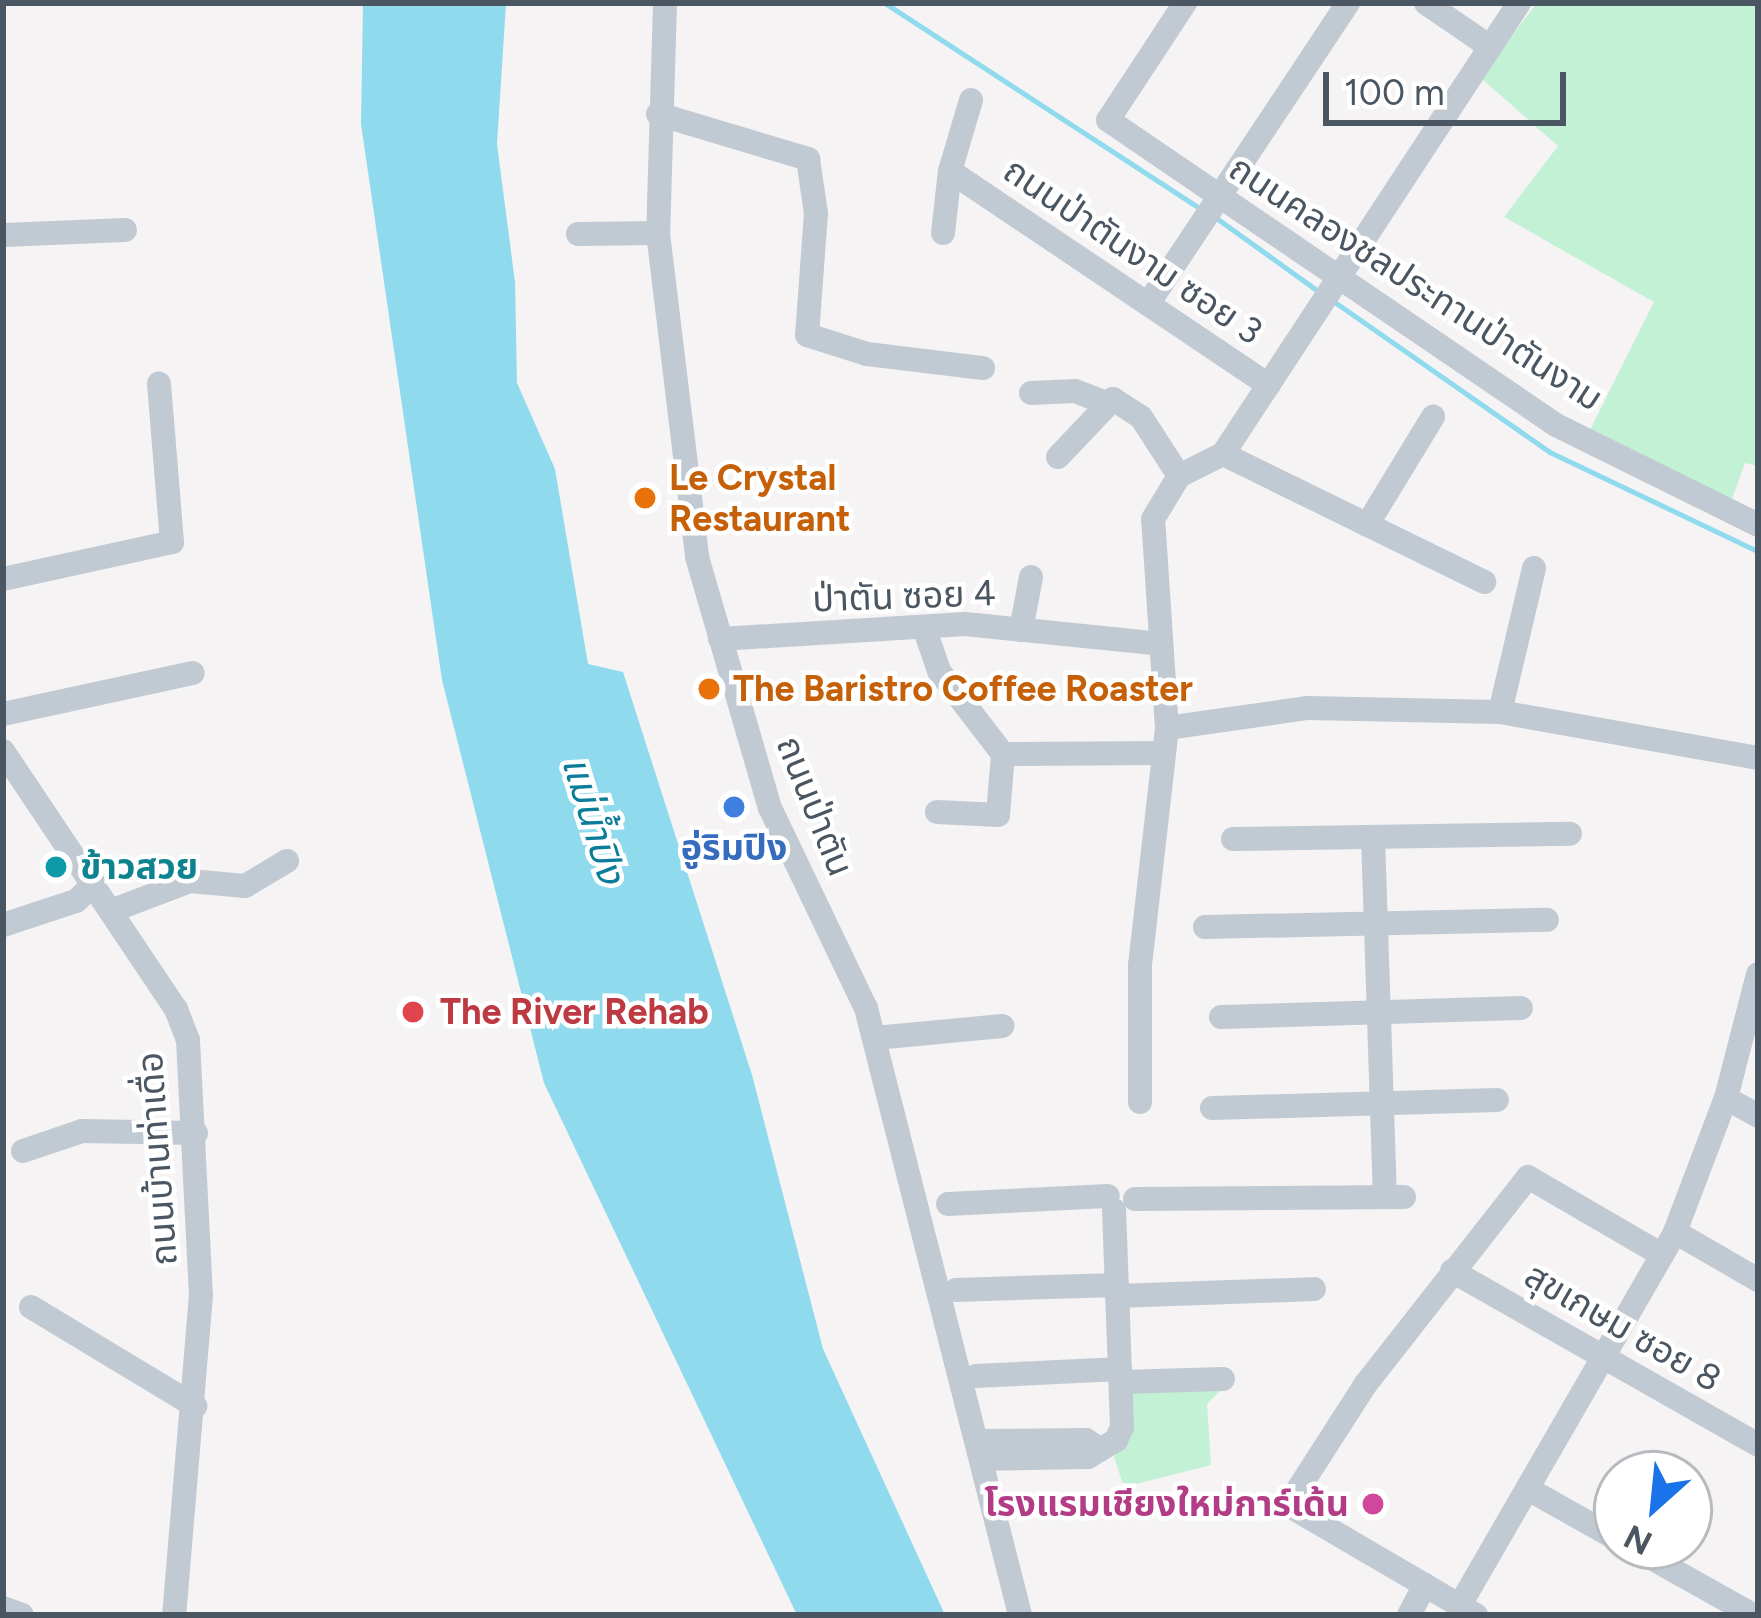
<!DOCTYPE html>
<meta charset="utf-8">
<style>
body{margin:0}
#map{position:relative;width:1761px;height:1618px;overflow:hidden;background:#f5f3f3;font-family:Figtree,"Noto Sans Thai",sans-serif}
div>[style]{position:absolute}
.green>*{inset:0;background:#c3f1d5}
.water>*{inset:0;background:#90daee}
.stream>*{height:4.5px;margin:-2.25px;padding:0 2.25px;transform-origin:2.25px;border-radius:2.25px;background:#90daee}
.minor>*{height:24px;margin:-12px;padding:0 12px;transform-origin:12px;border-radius:12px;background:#c1cad2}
.dots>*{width:33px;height:33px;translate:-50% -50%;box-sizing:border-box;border:6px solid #fff;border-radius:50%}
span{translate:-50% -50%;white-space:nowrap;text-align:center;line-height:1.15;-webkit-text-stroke:9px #fff;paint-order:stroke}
.street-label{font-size:36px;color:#4a5661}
.food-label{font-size:36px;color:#c56008;font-weight:700}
.left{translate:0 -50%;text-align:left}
.shop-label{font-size:36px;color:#366cbe;font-weight:700}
.culture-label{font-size:36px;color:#0d838f;font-weight:700}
.health-label{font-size:36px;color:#be3a42;font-weight:700}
.hotel-label{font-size:36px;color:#b23c85;font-weight:700}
.right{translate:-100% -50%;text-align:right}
.water-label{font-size:39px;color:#0c7c9b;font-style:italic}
.frame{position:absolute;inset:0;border:6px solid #4a5661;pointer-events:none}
.north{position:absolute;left:1593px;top:1450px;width:120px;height:120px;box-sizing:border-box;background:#fff;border:3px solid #b7bbc0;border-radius:50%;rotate:207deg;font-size:33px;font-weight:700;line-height:48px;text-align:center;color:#4a5661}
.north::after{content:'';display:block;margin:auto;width:42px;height:54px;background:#1a73e8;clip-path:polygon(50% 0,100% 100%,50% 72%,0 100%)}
.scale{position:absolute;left:1323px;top:72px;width:243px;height:54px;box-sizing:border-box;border:6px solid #4a5661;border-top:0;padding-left:15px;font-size:36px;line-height:42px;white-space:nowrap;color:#4a5661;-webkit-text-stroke:9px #fff;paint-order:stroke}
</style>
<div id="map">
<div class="green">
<i style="clip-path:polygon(1537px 3px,1758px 3px,1758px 466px,1745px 463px,1732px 499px,1590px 430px,1654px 302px,1504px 217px,1558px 146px,1480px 77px)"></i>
<i style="clip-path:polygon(1224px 1387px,1207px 1404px,1211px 1465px,1124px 1487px,1114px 1457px,1130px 1437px,1129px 1391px)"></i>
</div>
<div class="water">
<i style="clip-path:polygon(363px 3px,506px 3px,497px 144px,515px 282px,517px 383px,555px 469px,588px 664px,623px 672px,752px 1075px,823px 1349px,945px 1615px,797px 1615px,544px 1083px,442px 680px,361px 124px)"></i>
</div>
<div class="stream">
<i style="left:885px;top:3px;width:379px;rotate:33.1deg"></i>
<i style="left:1218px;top:219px;width:127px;rotate:35.7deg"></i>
<i style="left:1335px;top:302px;width:262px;rotate:34.9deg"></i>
<i style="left:1550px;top:452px;width:230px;rotate:25.5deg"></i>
</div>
<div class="minor">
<i style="left:665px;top:3px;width:230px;rotate:91.7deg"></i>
<i style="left:658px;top:233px;width:326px;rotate:83.1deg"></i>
<i style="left:697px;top:557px;width:261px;rotate:73.8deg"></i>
<i style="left:770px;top:808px;width:222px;rotate:64.4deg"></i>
<i style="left:866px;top:1008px;width:626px;rotate:75.76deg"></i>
<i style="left:1185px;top:3px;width:140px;rotate:123.3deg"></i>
<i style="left:1108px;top:120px;width:542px;rotate:34.25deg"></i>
<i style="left:1556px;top:425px;width:225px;rotate:26.3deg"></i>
<i style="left:1426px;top:3px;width:78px;rotate:34.5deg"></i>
<i style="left:658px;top:114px;width:157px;rotate:16.7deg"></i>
<i style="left:808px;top:159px;width:55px;rotate:81.6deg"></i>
<i style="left:816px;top:213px;width:122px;rotate:94.2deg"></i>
<i style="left:807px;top:335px;width:63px;rotate:17.6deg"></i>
<i style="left:867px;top:354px;width:117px;rotate:6.9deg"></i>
<i style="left:950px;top:171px;width:74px;rotate:-73.5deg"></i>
<i style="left:943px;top:233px;width:62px;rotate:-83.6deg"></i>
<i style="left:950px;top:171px;width:384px;rotate:33.9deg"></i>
<i style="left:578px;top:234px;width:80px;rotate:-0.7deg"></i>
<i style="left:3px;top:235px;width:122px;rotate:-2.3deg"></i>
<i style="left:1148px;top:304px;width:361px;rotate:-56.4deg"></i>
<i style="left:1031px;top:393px;width:44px;rotate:-2.6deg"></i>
<i style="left:1075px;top:391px;width:30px;rotate:21deg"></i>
<i style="left:1223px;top:454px;width:291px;rotate:26.1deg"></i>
<i style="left:1058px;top:457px;width:80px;rotate:-46.5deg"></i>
<i style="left:1113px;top:399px;width:33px;rotate:33deg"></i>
<i style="left:1141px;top:417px;width:70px;rotate:57.2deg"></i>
<i style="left:1367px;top:525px;width:127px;rotate:-58.6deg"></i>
<i style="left:3px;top:579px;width:173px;rotate:-12.3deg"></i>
<i style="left:172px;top:542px;width:159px;rotate:-94.7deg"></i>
<i style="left:925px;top:630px;width:43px;rotate:71.1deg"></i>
<i style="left:939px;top:671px;width:105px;rotate:52.4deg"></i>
<i style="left:1003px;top:754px;width:161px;rotate:-0.4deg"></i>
<i style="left:1021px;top:630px;width:54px;rotate:-79.3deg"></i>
<i style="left:720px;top:639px;width:245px;rotate:-3.5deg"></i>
<i style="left:965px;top:624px;width:197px;rotate:5.8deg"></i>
<i style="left:1500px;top:712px;width:148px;rotate:-76.7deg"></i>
<i style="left:3px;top:714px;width:194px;rotate:-12.2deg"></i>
<i style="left:1167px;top:728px;width:142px;rotate:-8.1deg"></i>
<i style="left:1308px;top:708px;width:192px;rotate:1.2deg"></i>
<i style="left:1500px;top:712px;width:262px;rotate:10.1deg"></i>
<i style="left:3px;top:751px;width:311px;rotate:56.2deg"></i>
<i style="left:176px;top:1009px;width:33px;rotate:69deg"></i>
<i style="left:188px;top:1040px;width:255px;rotate:87.1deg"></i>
<i style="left:201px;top:1295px;width:321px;rotate:94.8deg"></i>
<i style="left:937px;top:812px;width:61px;rotate:2.8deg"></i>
<i style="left:998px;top:815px;width:61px;rotate:-85.3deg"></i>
<i style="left:1373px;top:837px;width:360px;rotate:88.1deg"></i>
<i style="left:1233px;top:839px;width:337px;rotate:-0.9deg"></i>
<i style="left:111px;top:911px;width:85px;rotate:-20.8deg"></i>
<i style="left:190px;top:881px;width:55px;rotate:5.2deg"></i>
<i style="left:245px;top:886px;width:49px;rotate:-30.8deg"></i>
<i style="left:3px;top:925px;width:77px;rotate:-18.2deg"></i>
<i style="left:76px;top:901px;width:25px;rotate:-43deg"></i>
<i style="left:1205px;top:927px;width:342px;rotate:-1.2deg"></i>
<i style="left:1221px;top:1017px;width:300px;rotate:-1.7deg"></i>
<i style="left:875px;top:1038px;width:128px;rotate:-5.4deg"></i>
<i style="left:1726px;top:1098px;width:37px;rotate:29deg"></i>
<i style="left:1140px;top:1102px;width:137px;rotate:-90deg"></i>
<i style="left:1140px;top:965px;width:239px;rotate:-83.5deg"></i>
<i style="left:1167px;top:728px;width:209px;rotate:-93.8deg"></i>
<i style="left:1153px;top:519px;width:50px;rotate:-58.8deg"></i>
<i style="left:1179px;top:476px;width:49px;rotate:-26.6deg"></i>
<i style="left:1223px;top:454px;width:539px;rotate:-56.72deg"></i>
<i style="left:1212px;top:1108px;width:285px;rotate:-1.6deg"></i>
<i style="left:23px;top:1151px;width:62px;rotate:-18.7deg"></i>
<i style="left:82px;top:1131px;width:114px;rotate:1deg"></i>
<i style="left:1135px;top:1199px;width:269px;rotate:-0.4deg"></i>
<i style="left:948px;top:1204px;width:160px;rotate:-2.9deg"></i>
<i style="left:1675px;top:1232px;width:96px;rotate:30deg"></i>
<i style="left:1452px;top:1271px;width:352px;rotate:29.6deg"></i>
<i style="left:956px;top:1290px;width:161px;rotate:-1.8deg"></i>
<i style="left:1117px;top:1296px;width:197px;rotate:-2deg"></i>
<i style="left:31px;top:1307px;width:192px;rotate:31.1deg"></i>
<i style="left:976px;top:1376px;width:144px;rotate:-2.8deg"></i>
<i style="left:1121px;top:1382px;width:102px;rotate:-1.7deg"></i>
<i style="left:977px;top:1441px;width:109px;rotate:-0.5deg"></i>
<i style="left:1086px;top:1440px;width:17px;rotate:33deg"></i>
<i style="left:982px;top:1459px;width:106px;rotate:-1.1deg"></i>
<i style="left:1088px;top:1457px;width:33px;rotate:-31deg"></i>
<i style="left:1116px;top:1440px;width:14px;rotate:-65deg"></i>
<i style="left:1122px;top:1427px;width:217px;rotate:-92.1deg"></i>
<i style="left:1528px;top:1489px;width:102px;rotate:29.3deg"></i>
<i style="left:1630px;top:1546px;width:141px;rotate:29.3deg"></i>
<i style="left:1460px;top:1605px;width:431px;rotate:-60deg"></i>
<i style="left:1675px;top:1232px;width:143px;rotate:-69.2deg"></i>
<i style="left:1726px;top:1098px;width:128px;rotate:-75.5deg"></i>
<i style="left:3px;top:1608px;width:20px;rotate:20deg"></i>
<i style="left:1409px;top:1615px;width:34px;rotate:-62deg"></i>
<i style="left:1476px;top:1615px;width:218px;rotate:-149.7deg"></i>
<i style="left:1288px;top:1505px;width:143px;rotate:-57.3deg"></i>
<i style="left:1365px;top:1385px;width:264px;rotate:-51.9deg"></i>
<i style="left:1528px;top:1177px;width:155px;rotate:30.2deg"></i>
</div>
<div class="dots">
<i style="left:645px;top:498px;background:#e8710a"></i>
<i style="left:709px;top:689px;background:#e8710a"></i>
<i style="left:734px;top:807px;background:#3f7fe0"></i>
<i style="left:56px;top:867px;background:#0f9aa8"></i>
<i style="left:413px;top:1012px;background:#e0444e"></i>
<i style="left:1373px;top:1504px;background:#d1479c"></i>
</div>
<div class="street-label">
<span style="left:1133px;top:251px;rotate:34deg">ถนนป่าตันงาม ซอย 3</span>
<span style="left:1416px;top:283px;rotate:33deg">ถนนคลองชลประทานป่าตันงาม</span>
<span style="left:904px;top:596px;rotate:-2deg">ป่าตัน ซอย 4</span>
<span style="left:815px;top:806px;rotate:68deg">ถนนป่าตัน</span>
<span style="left:157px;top:1159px;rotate:-94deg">ถนนบ้านท่าเดื่อ</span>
<span style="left:1623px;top:1327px;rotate:30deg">สุขเกษม ซอย 8</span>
</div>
<div class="food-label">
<span class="left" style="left:669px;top:498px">Le Crystal<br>Restaurant</span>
<span class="left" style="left:733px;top:689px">The Baristro Coffee Roaster</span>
</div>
<div class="shop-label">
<span style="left:734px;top:848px">อู่ริมปิง</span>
</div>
<div class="culture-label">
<span class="left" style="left:80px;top:867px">ข้าวสวย</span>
</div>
<div class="health-label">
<span class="left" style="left:440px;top:1012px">The River Rehab</span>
</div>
<div class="hotel-label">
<span class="right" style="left:1349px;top:1504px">โรงแรมเชียงใหม่การ์เด้น</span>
</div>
<div class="water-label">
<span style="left:593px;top:820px;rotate:73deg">แม่น้ำปิง</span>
</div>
<div class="frame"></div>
<div class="north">N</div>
<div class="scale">100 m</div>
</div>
